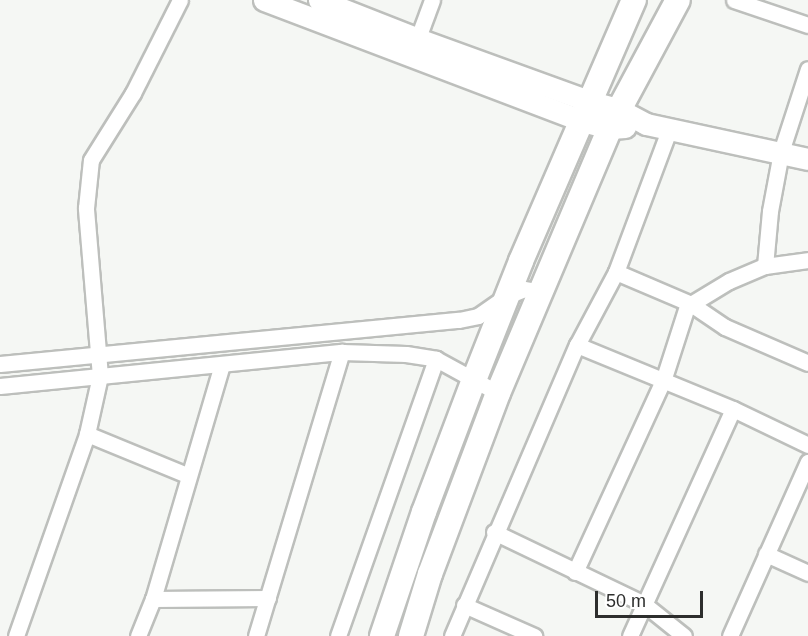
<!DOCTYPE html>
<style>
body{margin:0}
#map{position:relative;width:808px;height:636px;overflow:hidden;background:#f5f7f4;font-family:Arial,sans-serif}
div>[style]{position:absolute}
.roads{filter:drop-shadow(2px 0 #bdbfbc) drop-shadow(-2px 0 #bdbfbc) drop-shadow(0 2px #bdbfbc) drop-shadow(0 -2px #bdbfbc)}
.minor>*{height:15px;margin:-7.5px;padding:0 7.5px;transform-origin:7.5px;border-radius:7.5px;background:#fff}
.secondary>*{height:21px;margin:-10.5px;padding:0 10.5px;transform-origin:10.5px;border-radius:10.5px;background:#fff}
.primary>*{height:24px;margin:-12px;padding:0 12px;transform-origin:12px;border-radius:12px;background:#fff}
span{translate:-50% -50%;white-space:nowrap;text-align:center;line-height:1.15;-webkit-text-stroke:6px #fff;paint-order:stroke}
.scale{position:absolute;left:595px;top:591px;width:108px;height:27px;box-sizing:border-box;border:3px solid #2d2e2d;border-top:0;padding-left:8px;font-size:18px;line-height:21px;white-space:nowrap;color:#2d2e2d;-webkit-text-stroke:4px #fff;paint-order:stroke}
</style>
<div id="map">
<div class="roads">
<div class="minor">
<i style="left:734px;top:0;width:78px;rotate:18.7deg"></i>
<i style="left:415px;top:46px;width:49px;rotate:-69.7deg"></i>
<i style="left:765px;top:266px;width:55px;rotate:-84.8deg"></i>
<i style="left:770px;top:211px;width:60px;rotate:-79.4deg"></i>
<i style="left:781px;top:152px;width:87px;rotate:-72deg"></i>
<i style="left:616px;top:272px;width:82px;rotate:23.1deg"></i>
<i style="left:691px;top:304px;width:44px;rotate:-31.2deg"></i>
<i style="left:729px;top:281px;width:39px;rotate:-23deg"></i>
<i style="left:765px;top:266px;width:43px;rotate:-7.9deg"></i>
<i style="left:691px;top:304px;width:41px;rotate:34.1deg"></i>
<i style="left:725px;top:327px;width:90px;rotate:23.4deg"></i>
<i style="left:577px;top:345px;width:169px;rotate:22.3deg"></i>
<i style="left:733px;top:409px;width:83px;rotate:25.6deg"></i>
<i style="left:0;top:364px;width:461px;rotate:-5.5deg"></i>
<i style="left:459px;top:320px;width:19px;rotate:-12deg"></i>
<i style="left:478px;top:316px;width:35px;rotate:-35deg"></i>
<i style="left:507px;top:296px;width:18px;rotate:-22deg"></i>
<i style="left:524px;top:289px;width:18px;rotate:9deg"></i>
<i style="left:0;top:386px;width:344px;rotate:-5.7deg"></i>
<i style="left:342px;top:352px;width:64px;rotate:1.8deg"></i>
<i style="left:406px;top:354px;width:30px;rotate:9deg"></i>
<i style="left:436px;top:359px;width:71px;rotate:28.7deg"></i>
<i style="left:87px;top:434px;width:108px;rotate:22.3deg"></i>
<i style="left:494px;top:532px;width:166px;rotate:25.6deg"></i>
<i style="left:644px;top:604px;width:51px;rotate:38.7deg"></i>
<i style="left:766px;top:554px;width:46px;rotate:24.3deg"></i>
<i style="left:575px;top:572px;width:210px;rotate:-65.3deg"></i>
<i style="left:663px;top:381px;width:82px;rotate:-72.2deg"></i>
<i style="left:153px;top:599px;width:115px;rotate:-0.5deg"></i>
<i style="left:464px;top:605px;width:77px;rotate:23.9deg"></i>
<i style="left:16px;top:636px;width:214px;rotate:-70.6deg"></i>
<i style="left:87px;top:434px;width:59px;rotate:-77.4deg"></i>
<i style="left:100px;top:376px;width:169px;rotate:-94.8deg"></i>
<i style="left:86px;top:208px;width:48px;rotate:-84.1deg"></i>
<i style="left:91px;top:160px;width:79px;rotate:-57.9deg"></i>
<i style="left:133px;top:93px;width:104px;rotate:-63.2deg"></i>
<i style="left:138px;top:636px;width:40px;rotate:-68deg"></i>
<i style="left:153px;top:599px;width:245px;rotate:-73.6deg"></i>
<i style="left:256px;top:636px;width:297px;rotate:-73.2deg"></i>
<i style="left:338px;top:636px;width:294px;rotate:-70.5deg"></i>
<i style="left:452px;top:636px;width:317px;rotate:-66.8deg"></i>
<i style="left:577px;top:345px;width:83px;rotate:-61.9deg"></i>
<i style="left:616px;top:272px;width:152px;rotate:-69.5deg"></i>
<i style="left:630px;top:636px;width:249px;rotate:-65.6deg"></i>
<i style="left:730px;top:636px;width:191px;rotate:-65.9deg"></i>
</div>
<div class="secondary">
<i style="left:264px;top:0;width:340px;rotate:20.8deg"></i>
<i style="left:582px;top:121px;width:29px;rotate:14deg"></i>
<i style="left:610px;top:128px;width:15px;rotate:-4deg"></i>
<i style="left:319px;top:0;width:106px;rotate:21.5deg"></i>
<i style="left:418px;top:39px;width:184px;rotate:20deg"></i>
<i style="left:591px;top:102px;width:28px;rotate:15deg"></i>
<i style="left:618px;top:109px;width:32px;rotate:28deg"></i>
<i style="left:646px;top:124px;width:166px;rotate:12.2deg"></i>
</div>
<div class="primary">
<i style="left:382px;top:636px;width:131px;rotate:-71.3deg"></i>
<i style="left:424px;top:512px;width:141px;rotate:-69.3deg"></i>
<i style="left:474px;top:380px;width:128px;rotate:-68.4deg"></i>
<i style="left:521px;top:261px;width:284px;rotate:-66.6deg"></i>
<i style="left:411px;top:636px;width:65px;rotate:-73deg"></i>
<i style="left:430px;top:574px;width:193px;rotate:-69.4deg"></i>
<i style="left:498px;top:393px;width:295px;rotate:-67.1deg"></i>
<i style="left:613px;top:121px;width:137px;rotate:-61.8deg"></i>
</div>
</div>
<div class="scale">50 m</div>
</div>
